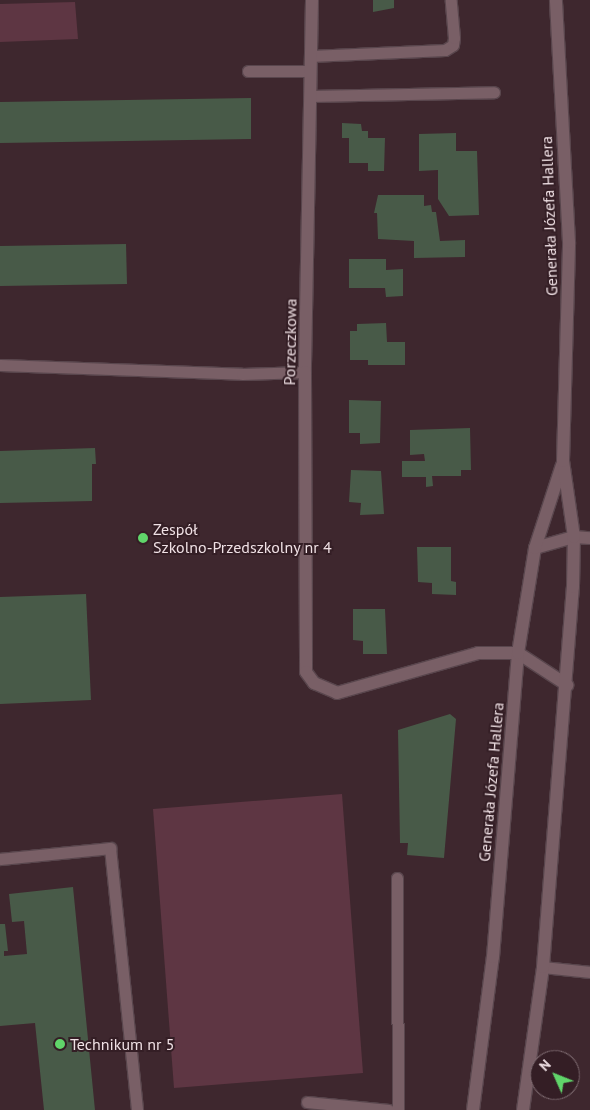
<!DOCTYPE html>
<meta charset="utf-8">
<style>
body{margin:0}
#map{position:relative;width:590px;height:1110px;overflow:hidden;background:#3e272e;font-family:"PT Sans",sans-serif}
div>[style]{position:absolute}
.green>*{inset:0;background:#5e3643}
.building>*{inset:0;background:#485a48}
.roads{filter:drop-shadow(1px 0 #59464d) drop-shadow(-1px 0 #59464d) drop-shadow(0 1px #59464d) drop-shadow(0 -1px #59464d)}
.service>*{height:11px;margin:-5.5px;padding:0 5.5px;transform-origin:5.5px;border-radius:5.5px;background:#795f66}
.minor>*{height:12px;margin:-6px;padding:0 6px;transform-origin:6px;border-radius:6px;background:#795f66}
.secondary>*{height:12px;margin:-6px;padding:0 6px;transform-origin:6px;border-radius:6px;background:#795f66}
.dots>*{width:14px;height:14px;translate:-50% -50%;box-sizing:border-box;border:2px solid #341e25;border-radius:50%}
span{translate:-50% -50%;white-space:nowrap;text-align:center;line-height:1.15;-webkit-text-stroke:4px #341e25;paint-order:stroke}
.street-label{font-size:16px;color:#f0e1e5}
.poi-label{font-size:16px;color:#f0e1e5}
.left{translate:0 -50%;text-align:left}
.north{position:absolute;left:530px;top:1050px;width:50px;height:50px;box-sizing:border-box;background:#341e25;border:1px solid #7f6c72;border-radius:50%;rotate:314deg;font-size:14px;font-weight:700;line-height:20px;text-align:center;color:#f0e1e5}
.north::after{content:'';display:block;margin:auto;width:18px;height:22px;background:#60d56a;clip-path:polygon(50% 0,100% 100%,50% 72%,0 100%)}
</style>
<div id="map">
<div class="green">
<i style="clip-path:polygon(75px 2px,78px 39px,0 42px,0 4px)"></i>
<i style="clip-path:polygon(342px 794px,363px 1073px,174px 1088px,153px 809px)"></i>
</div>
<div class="building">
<i style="clip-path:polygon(373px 0,394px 0,394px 8px,373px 12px)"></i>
<i style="clip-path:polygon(251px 98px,251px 139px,0 143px,0 102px)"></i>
<i style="clip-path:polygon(342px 123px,361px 124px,362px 131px,368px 131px,368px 138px,385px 138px,384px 171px,368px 171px,368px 163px,349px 163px,349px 138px,342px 138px)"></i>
<i style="clip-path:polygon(456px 133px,456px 151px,477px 151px,479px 215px,449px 216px,438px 199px,438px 170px,419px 171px,419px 134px)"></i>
<i style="clip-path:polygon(378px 195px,424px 195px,424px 206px,431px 205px,432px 212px,436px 212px,440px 241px,465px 240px,465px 257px,414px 258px,414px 241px,378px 239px,377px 213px,374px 213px)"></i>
<i style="clip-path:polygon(126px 244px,127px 284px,0 286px,0 246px)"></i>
<i style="clip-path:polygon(349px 259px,386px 259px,386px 270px,403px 269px,403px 296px,386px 297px,385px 288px,349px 288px)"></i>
<i style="clip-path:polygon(386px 323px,387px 342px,405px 342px,405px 365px,368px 365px,368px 360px,350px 360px,350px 331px,357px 331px,357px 324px)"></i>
<i style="clip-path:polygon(349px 400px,381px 401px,380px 443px,360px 444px,360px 433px,349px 433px)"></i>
<i style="clip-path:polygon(470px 428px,471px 470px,461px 470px,461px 476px,432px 476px,433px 486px,426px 487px,426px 477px,402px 477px,402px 461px,425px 461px,424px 454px,410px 455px,410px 430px)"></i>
<i style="clip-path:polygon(95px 448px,96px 464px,92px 464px,92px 501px,0 503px,0 451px)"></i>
<i style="clip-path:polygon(351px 470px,381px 471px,384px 514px,360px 515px,361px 503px,349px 502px)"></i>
<i style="clip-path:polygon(417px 547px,451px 547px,451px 581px,456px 582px,456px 595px,432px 594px,432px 583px,418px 582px)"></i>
<i style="clip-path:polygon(86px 594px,91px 700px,0 704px,0 597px)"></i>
<i style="clip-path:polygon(353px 609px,385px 609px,387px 654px,363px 654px,363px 641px,353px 640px)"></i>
<i style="clip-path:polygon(450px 714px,456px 719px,444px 858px,407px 855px,408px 843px,400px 843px,398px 730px)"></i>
<i style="clip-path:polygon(73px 887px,95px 1110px,44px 1110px,35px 1023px,0 1026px,0 924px,5px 924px,8px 951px,4px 951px,4px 956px,27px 954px,24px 921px,12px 922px,9px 894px)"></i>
</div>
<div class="roads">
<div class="service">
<i style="left:310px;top:56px;width:135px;rotate:-2.5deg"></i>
<i style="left:445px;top:50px;width:9px;rotate:-32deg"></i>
<i style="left:453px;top:45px;width:7px;rotate:-82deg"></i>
<i style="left:454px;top:38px;width:38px;rotate:-95deg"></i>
<i style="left:248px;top:71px;width:62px"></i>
<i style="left:310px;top:96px;width:184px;rotate:-1.2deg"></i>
<i style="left:0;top:365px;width:242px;rotate:2.1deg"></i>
<i style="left:242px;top:374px;width:63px;rotate:-1.8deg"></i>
<i style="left:0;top:859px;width:111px;rotate:-5.7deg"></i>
<i style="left:110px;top:848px;width:263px;rotate:84.1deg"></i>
<i style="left:397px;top:878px;width:232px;rotate:89.8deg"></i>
<i style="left:543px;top:967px;width:47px;rotate:6.1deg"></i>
<i style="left:307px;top:1102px;width:82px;rotate:5.6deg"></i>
</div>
<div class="minor">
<i style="left:312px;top:0;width:372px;rotate:91.1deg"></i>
<i style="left:305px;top:372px;width:300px;rotate:89.8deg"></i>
<i style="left:306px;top:672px;width:14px;rotate:54deg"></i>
<i style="left:314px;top:683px;width:25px;rotate:23deg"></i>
<i style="left:337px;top:693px;width:147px;rotate:-15.8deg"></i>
<i style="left:478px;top:653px;width:40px"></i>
<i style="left:518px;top:653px;width:59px;rotate:33.1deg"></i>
<i style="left:535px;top:548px;width:41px;rotate:-15.8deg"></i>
<i style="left:574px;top:537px;width:16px;rotate:4deg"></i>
</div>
<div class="secondary">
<i style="left:473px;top:1110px;width:154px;rotate:-82.6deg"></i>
<i style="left:493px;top:957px;width:305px;rotate:-85.3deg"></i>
<i style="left:518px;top:653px;width:106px;rotate:-80.8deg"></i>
<i style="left:535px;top:548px;width:87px;rotate:-72deg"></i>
<i style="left:523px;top:1110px;width:144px;rotate:-82deg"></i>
<i style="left:543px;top:967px;width:381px;rotate:-85.5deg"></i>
<i style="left:573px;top:587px;width:50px;rotate:-88.9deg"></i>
<i style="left:574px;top:537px;width:77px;rotate:-98.2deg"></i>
<i style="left:563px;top:461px;width:219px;rotate:-88.4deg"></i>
<i style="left:569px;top:242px;width:242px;rotate:-93.1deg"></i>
</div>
</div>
<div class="dots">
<i style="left:143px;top:538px;background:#60d56a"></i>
<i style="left:60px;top:1044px;background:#60d56a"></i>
</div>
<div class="street-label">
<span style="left:549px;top:216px;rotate:-92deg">Generała Józefa Hallera</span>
<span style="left:290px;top:342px;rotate:-89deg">Porzeczkowa</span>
<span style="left:491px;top:782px;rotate:-85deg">Generała Józefa Hallera</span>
</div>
<div class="poi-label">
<span class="left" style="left:153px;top:538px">Zespół<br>Szkolno-Przedszkolny nr 4</span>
<span class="left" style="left:70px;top:1044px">Technikum nr 5</span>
</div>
<div class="north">N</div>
</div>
